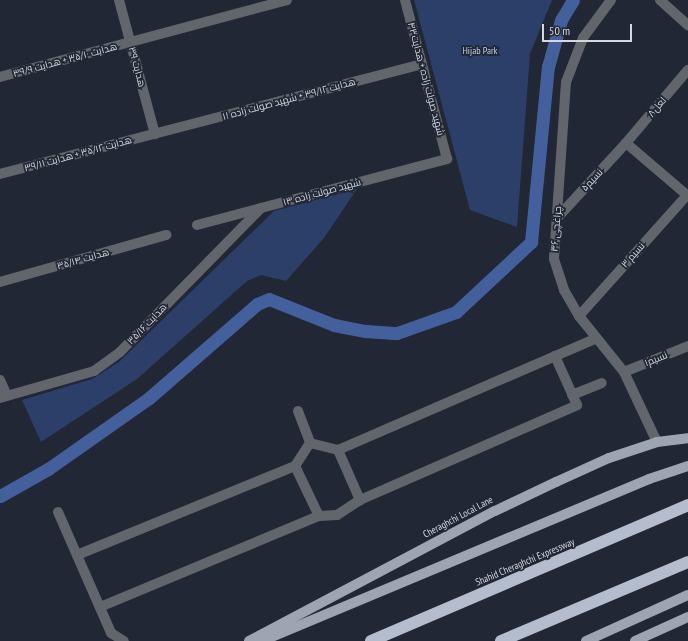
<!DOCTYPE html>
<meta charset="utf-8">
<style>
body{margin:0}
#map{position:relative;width:688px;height:641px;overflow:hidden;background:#212734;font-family:"PT Sans Narrow",Cairo,sans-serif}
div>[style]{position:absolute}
.green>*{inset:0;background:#2c3f68}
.canal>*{height:13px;margin:-6.5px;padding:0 6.5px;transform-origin:6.5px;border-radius:6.5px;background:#435f9c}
.minor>*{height:10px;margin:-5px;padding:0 5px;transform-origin:5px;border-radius:5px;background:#62666c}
.major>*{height:10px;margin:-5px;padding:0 5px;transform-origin:5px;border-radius:5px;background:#9da4b2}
.highway>*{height:12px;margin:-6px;padding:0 6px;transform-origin:6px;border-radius:6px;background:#b4bdcd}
span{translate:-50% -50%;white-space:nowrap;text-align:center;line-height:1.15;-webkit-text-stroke:3.5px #212734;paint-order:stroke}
.park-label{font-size:10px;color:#bdcff2}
.street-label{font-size:10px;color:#d4d8e1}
.scale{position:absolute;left:542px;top:24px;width:90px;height:18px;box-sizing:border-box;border:2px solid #d4d8e1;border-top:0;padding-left:5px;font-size:12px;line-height:14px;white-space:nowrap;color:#d4d8e1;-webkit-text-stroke:3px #212734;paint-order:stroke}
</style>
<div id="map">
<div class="green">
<i style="clip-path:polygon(414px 0,552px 0,530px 54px,517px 227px,470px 210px)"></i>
<i style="clip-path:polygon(357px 189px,324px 238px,286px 281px,261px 275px,247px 281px,137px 379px,41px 442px,22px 400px,92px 379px,119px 362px,274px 211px)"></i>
</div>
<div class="canal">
<i style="left:0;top:496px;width:55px;rotate:-29.4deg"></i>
<i style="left:48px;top:469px;width:123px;rotate:-35.1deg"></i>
<i style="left:149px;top:398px;width:143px;rotate:-41deg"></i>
<i style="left:257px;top:304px;width:13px;rotate:-23deg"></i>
<i style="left:269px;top:299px;width:70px;rotate:21.8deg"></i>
<i style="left:334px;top:325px;width:33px;rotate:11deg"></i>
<i style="left:366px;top:331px;width:31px;rotate:4deg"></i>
<i style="left:397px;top:333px;width:63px;rotate:-19.6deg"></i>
<i style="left:456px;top:312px;width:103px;rotate:-43deg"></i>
<i style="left:531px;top:242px;width:176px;rotate:-84.5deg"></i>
<i style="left:548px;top:67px;width:49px;rotate:-74.5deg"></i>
<i style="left:561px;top:20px;width:23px;rotate:-59deg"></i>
</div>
<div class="minor">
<i style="left:119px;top:0;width:139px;rotate:75deg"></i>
<i style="left:611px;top:0;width:47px;rotate:126.4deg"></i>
<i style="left:583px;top:38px;width:47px;rotate:111.1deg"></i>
<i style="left:566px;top:82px;width:177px;rotate:93.9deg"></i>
<i style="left:554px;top:259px;width:33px;rotate:72deg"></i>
<i style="left:564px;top:290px;width:30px;rotate:60deg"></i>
<i style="left:579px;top:316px;width:72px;rotate:51.2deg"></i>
<i style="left:624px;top:372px;width:77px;rotate:64.8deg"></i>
<i style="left:660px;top:0;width:38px;rotate:42deg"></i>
<i style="left:0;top:77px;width:297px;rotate:-15deg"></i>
<i style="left:626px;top:143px;width:82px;rotate:40.5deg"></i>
<i style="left:0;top:174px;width:436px;rotate:-14.6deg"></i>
<i style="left:558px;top:217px;width:100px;rotate:-47.4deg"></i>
<i style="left:626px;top:143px;width:96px;rotate:-49.7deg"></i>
<i style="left:197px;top:225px;width:259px;rotate:-14.8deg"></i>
<i style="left:447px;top:159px;width:164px;rotate:-104.8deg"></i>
<i style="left:0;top:282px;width:173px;rotate:-15.8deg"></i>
<i style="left:579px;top:316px;width:162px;rotate:-48.2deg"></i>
<i style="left:624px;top:372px;width:69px;rotate:-22.1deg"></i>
<i style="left:0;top:380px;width:17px;rotate:66deg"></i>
<i style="left:572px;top:395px;width:32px;rotate:-22deg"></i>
<i style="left:0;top:398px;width:98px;rotate:-16deg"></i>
<i style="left:94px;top:371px;width:32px;rotate:-36deg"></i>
<i style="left:120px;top:352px;width:202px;rotate:-45.6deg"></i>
<i style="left:298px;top:411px;width:34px;rotate:69deg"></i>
<i style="left:338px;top:450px;width:55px;rotate:66.3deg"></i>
<i style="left:295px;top:466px;width:55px;rotate:64.4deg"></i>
<i style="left:58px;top:512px;width:132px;rotate:66.3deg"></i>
<i style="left:111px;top:633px;width:15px;rotate:32deg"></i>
<i style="left:77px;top:555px;width:235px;rotate:-22.2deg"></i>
<i style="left:295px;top:466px;width:27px;rotate:-57deg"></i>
<i style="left:310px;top:443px;width:29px;rotate:14deg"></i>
<i style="left:338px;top:450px;width:280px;rotate:-23.4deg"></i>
<i style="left:100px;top:607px;width:237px;rotate:-22.6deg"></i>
<i style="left:319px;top:516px;width:18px;rotate:-3deg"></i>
<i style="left:337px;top:515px;width:27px;rotate:-33deg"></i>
<i style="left:360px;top:500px;width:237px;rotate:-23.6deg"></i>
<i style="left:577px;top:405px;width:54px;rotate:-114.2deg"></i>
</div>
<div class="major">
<i style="left:249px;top:641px;width:278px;rotate:-27.9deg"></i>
<i style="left:495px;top:511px;width:68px;rotate:-25.4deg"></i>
<i style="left:556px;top:482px;width:58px;rotate:-24.4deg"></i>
<i style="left:609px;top:458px;width:51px;rotate:-18.4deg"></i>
<i style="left:657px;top:442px;width:31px;rotate:-7deg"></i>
<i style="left:262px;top:641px;width:420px;rotate:-22.7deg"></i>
<i style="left:649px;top:479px;width:41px;rotate:-18.4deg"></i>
<i style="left:586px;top:641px;width:112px;rotate:-24.3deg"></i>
<i style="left:635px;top:641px;width:58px;rotate:-24.4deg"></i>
</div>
<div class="highway">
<i style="left:371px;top:641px;width:345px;rotate:-23.2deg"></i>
<i style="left:501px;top:641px;width:203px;rotate:-22.9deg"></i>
</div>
<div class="park-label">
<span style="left:480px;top:51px">Hijab Park</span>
</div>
<div class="street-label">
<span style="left:65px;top:60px;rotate:-15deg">هدایت ۳۵/۱۰ + هدایت ۳۹/۹</span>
<span style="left:137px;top:67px;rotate:75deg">هدایت ۳۹</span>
<span style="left:426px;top:79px;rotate:75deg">شهید صولت زاده + هدایت۴۳</span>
<span style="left:289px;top:99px;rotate:-15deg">هدایت ۳۹/۱۲ + شهید صولت زاده ۱۱</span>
<span style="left:657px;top:107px;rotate:-50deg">لعل۸</span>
<span style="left:78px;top:154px;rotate:-15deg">هدایت ۳۵/۱۲ + هدایت ۳۹/۱۱</span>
<span style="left:592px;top:180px;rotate:-47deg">نسیم۵</span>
<span style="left:322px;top:192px;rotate:-15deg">شهید صولت زاده ۱۳</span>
<span style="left:556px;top:229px;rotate:-85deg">چراغچی ۳۶</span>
<span style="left:633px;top:255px;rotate:-48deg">نسیم ۳</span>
<span style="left:83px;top:259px;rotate:-16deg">هدایت ۳۵/۱۴</span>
<span style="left:147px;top:324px;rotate:-46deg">هدایت ۳۵/۱۶</span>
<span style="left:656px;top:359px;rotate:-22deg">نسیم۱</span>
<span style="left:458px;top:517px;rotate:-28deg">Cheraghchi Local Lane</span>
<span style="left:525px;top:562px;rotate:-23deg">Shahid Cheraghchi Expressway</span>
</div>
<div class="scale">50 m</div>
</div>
